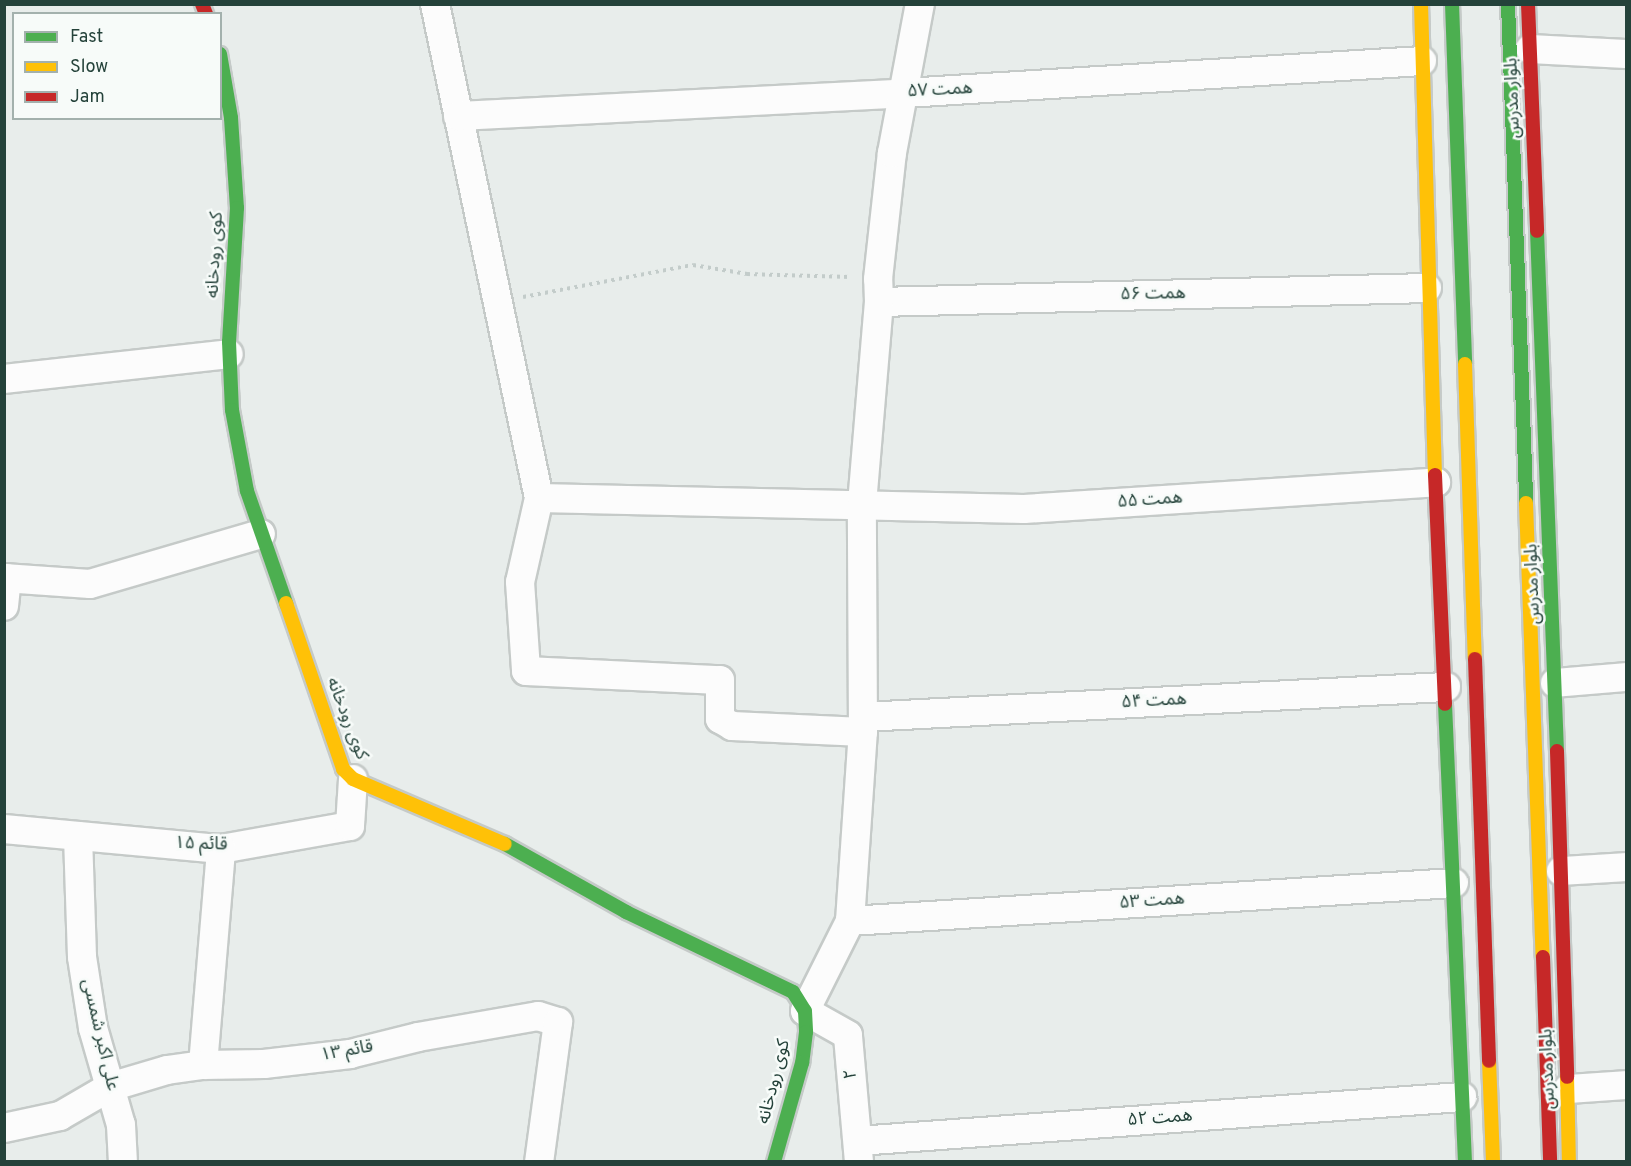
<!DOCTYPE html>
<meta charset="utf-8">
<style>
body{margin:0}
#map{position:relative;width:1631px;height:1166px;overflow:hidden;background:#e8edeb;font-family:Overpass,"Noto Sans Arabic",sans-serif}
div>[style]{position:absolute}
.path>*{height:4px;margin-top:-2px;transform-origin:0;background:repeating-linear-gradient(90deg,#c3ccca 0 3px,transparent 0 7.5px)}
.roads{filter:drop-shadow(2px 0 #c5cac8) drop-shadow(-2px 0 #c5cac8) drop-shadow(0 2px #c5cac8) drop-shadow(0 -2px #c5cac8)}
.street>*{height:28px;margin:-14px;padding:0 14px;transform-origin:14px;border-radius:14px;background:#fcfcfc}
.fast>*{height:14px;margin:-7px;padding:0 7px;transform-origin:7px;border-radius:7px;background:#4caf50}
.slow>*{height:14px;margin:-7px;padding:0 7px;transform-origin:7px;border-radius:7px;background:#ffc107}
.jam>*{height:14px;margin:-7px;padding:0 7px;transform-origin:7px;border-radius:7px;background:#c62828}
span{translate:-50% -50%;white-space:nowrap;text-align:center;line-height:1.15;-webkit-text-stroke:5px #f7fbf9;paint-order:stroke}
.street-label{font-size:18px;color:#24423a}
.frame{position:absolute;inset:0;border:6px solid #24423a;pointer-events:none}
.legend{position:absolute;left:12px;top:12px;width:210px;height:108px;box-sizing:border-box;background:#f7fbf9;border:2px solid #a3b1ad;margin:0;padding:8px 10px;list-style:none;font-size:18px;color:#24423a}
.legend li{display:flex;align-items:center;gap:12px;height:30px}
.legend b{width:30px;border:2px solid #a3b1ad}
</style>
<div id="map">
<div class="path">
<i style="left:523px;top:297px;width:173px;rotate:-10.7deg"></i>
<i style="left:693px;top:265px;width:55px;rotate:9.5deg"></i>
<i style="left:747px;top:274px;width:104px;rotate:1.7deg"></i>
</div>
<div class="roads">
<div class="street">
<i style="left:435px;top:4px;width:505px;rotate:78.11deg"></i>
<i style="left:539px;top:498px;width:485px;rotate:1.3deg"></i>
<i style="left:1024px;top:509px;width:413px;rotate:-3.7deg"></i>
<i style="left:1530px;top:49px;width:96px;rotate:3deg"></i>
<i style="left:458px;top:116px;width:448px;rotate:-2.9deg"></i>
<i style="left:905px;top:93px;width:518px;rotate:-3.54deg"></i>
<i style="left:879px;top:302px;width:548px;rotate:-1.46deg"></i>
<i style="left:4px;top:379px;width:226px;rotate:-6.3deg"></i>
<i style="left:539px;top:498px;width:86px;rotate:102.7deg"></i>
<i style="left:520px;top:582px;width:89px;rotate:86.1deg"></i>
<i style="left:526px;top:671px;width:194px;rotate:2.7deg"></i>
<i style="left:720px;top:680px;width:39px;rotate:90deg"></i>
<i style="left:720px;top:719px;width:14px;rotate:30deg"></i>
<i style="left:732px;top:726px;width:131px;rotate:2.6deg"></i>
<i style="left:4px;top:578px;width:86px;rotate:4deg"></i>
<i style="left:90px;top:584px;width:178px;rotate:-16.3deg"></i>
<i style="left:4px;top:606px;width:28px;rotate:-84deg"></i>
<i style="left:1555px;top:683px;width:71px;rotate:-4.8deg"></i>
<i style="left:863px;top:717px;width:584px;rotate:-2.95deg"></i>
<i style="left:4px;top:829px;width:218px;rotate:5.3deg"></i>
<i style="left:221px;top:849px;width:131px;rotate:-10.1deg"></i>
<i style="left:350px;top:826px;width:47px;rotate:-86.3deg"></i>
<i style="left:78px;top:836px;width:121px;rotate:88.1deg"></i>
<i style="left:82px;top:957px;width:72px;rotate:81.2deg"></i>
<i style="left:93px;top:1028px;width:101px;rotate:73.9deg"></i>
<i style="left:121px;top:1125px;width:37px;rotate:87deg"></i>
<i style="left:1561px;top:871px;width:65px;rotate:-3.5deg"></i>
<i style="left:850px;top:921px;width:605px;rotate:-3.6deg"></i>
<i style="left:203px;top:1065px;width:217px;rotate:-85.2deg"></i>
<i style="left:1568px;top:1089px;width:58px;rotate:-3.9deg"></i>
<i style="left:4px;top:1128px;width:57px;rotate:-12.1deg"></i>
<i style="left:60px;top:1116px;width:58px;rotate:-30.1deg"></i>
<i style="left:110px;top:1087px;width:59px;rotate:-16.6deg"></i>
<i style="left:167px;top:1070px;width:36px;rotate:-8deg"></i>
<i style="left:203px;top:1065px;width:61px;rotate:-0.9deg"></i>
<i style="left:264px;top:1064px;width:87px;rotate:-6.6deg"></i>
<i style="left:350px;top:1054px;width:70px;rotate:-14deg"></i>
<i style="left:418px;top:1037px;width:122px;rotate:-9.9deg"></i>
<i style="left:538px;top:1016px;width:21px;rotate:17deg"></i>
<i style="left:558px;top:1022px;width:141px;rotate:97.7deg"></i>
<i style="left:858px;top:1141px;width:606px;rotate:-4.17deg"></i>
<i style="left:859px;top:1162px;width:127px;rotate:-95deg"></i>
<i style="left:848px;top:1035px;width:49px;rotate:-150.8deg"></i>
<i style="left:805px;top:1011px;width:101px;rotate:-63.4deg"></i>
<i style="left:850px;top:921px;width:189px;rotate:-86.1deg"></i>
<i style="left:863px;top:732px;width:228px;rotate:-90.3deg"></i>
<i style="left:862px;top:504px;width:203px;rotate:-85.2deg"></i>
<i style="left:879px;top:302px;width:23px;rotate:-92deg"></i>
<i style="left:878px;top:279px;width:127px;rotate:-83.7deg"></i>
<i style="left:892px;top:153px;width:152px;rotate:-79.4deg"></i>
</div>
<div class="fast">
<i style="left:1452px;top:4px;width:360px;rotate:87.9deg"></i>
<i style="left:1508px;top:4px;width:499px;rotate:87.9deg"></i>
<i style="left:220px;top:54px;width:65px;rotate:80.2deg"></i>
<i style="left:231px;top:118px;width:90px;rotate:86.2deg"></i>
<i style="left:237px;top:208px;width:134px;rotate:93.4deg"></i>
<i style="left:229px;top:342px;width:68px;rotate:87.5deg"></i>
<i style="left:232px;top:410px;width:82px;rotate:79.5deg"></i>
<i style="left:247px;top:491px;width:119px;rotate:70.8deg"></i>
<i style="left:1537px;top:231px;width:520px;rotate:87.8deg"></i>
<i style="left:1445px;top:704px;width:458px;rotate:87.5deg"></i>
<i style="left:505px;top:844px;width:139px;rotate:29.3deg"></i>
<i style="left:626px;top:912px;width:185px;rotate:25.6deg"></i>
<i style="left:793px;top:992px;width:22px;rotate:58deg"></i>
<i style="left:805px;top:1011px;width:21px;rotate:87deg"></i>
<i style="left:806px;top:1032px;width:31px;rotate:97deg"></i>
<i style="left:802px;top:1063px;width:103px;rotate:105.8deg"></i>
</div>
<div class="slow">
<i style="left:1421px;top:4px;width:471px;rotate:88.3deg"></i>
<i style="left:1465px;top:364px;width:295px;rotate:88.1deg"></i>
<i style="left:1526px;top:503px;width:454px;rotate:87.9deg"></i>
<i style="left:286px;top:603px;width:176px;rotate:71deg"></i>
<i style="left:343px;top:769px;width:14px;rotate:45deg"></i>
<i style="left:353px;top:779px;width:165px;rotate:23.2deg"></i>
<i style="left:1489px;top:1061px;width:101px;rotate:87.7deg"></i>
<i style="left:1567px;top:1077px;width:85px;rotate:88.7deg"></i>
</div>
<div class="jam">
<i style="left:202px;top:4px;width:11px;rotate:68deg"></i>
<i style="left:1528px;top:4px;width:227px;rotate:87.7deg"></i>
<i style="left:1435px;top:475px;width:229px;rotate:87.5deg"></i>
<i style="left:1475px;top:659px;width:402px;rotate:88deg"></i>
<i style="left:1557px;top:751px;width:326px;rotate:88.2deg"></i>
<i style="left:1543px;top:957px;width:205px;rotate:88deg"></i>
</div>
</div>
<div class="street-label">
<span style="left:940px;top:91px;rotate:-3deg">همت ۵۷</span>
<span style="left:1514px;top:98px;rotate:-92deg">بلوار مدرس</span>
<span style="left:216px;top:255px;rotate:-87deg">کوی رودخانه</span>
<span style="left:1153px;top:295px;rotate:-1deg">همت ۵۶</span>
<span style="left:1150px;top:501px;rotate:-4deg">همت ۵۵</span>
<span style="left:1534px;top:584px;rotate:-92deg">بلوار مدرس</span>
<span style="left:1154px;top:702px;rotate:-3deg">همت ۵۴</span>
<span style="left:346px;top:719px;rotate:69deg">کوی رودخانه</span>
<span style="left:201px;top:845px;rotate:2deg">قائم ۱۵</span>
<span style="left:1152px;top:902px;rotate:-4deg">همت ۵۳</span>
<span style="left:99px;top:1035px;rotate:77deg">علی اکبر شمسی</span>
<span style="left:347px;top:1052px;rotate:-10deg">قائم ۱۳</span>
<span style="left:1549px;top:1069px;rotate:-92deg">بلوار مدرس</span>
<span style="left:852px;top:1074px;rotate:-95deg">۲</span>
<span style="left:775px;top:1082px;rotate:-76deg">کوی رودخانه</span>
<span style="left:1160px;top:1119px;rotate:-4deg">همت ۵۲</span>
</div>
<div class="frame"></div>
<ul class="legend">
<li><b style="height:8px;background:#4caf50"></b>Fast</li>
<li><b style="height:8px;background:#ffc107"></b>Slow</li>
<li><b style="height:8px;background:#c62828"></b>Jam</li>
</ul>
</div>
